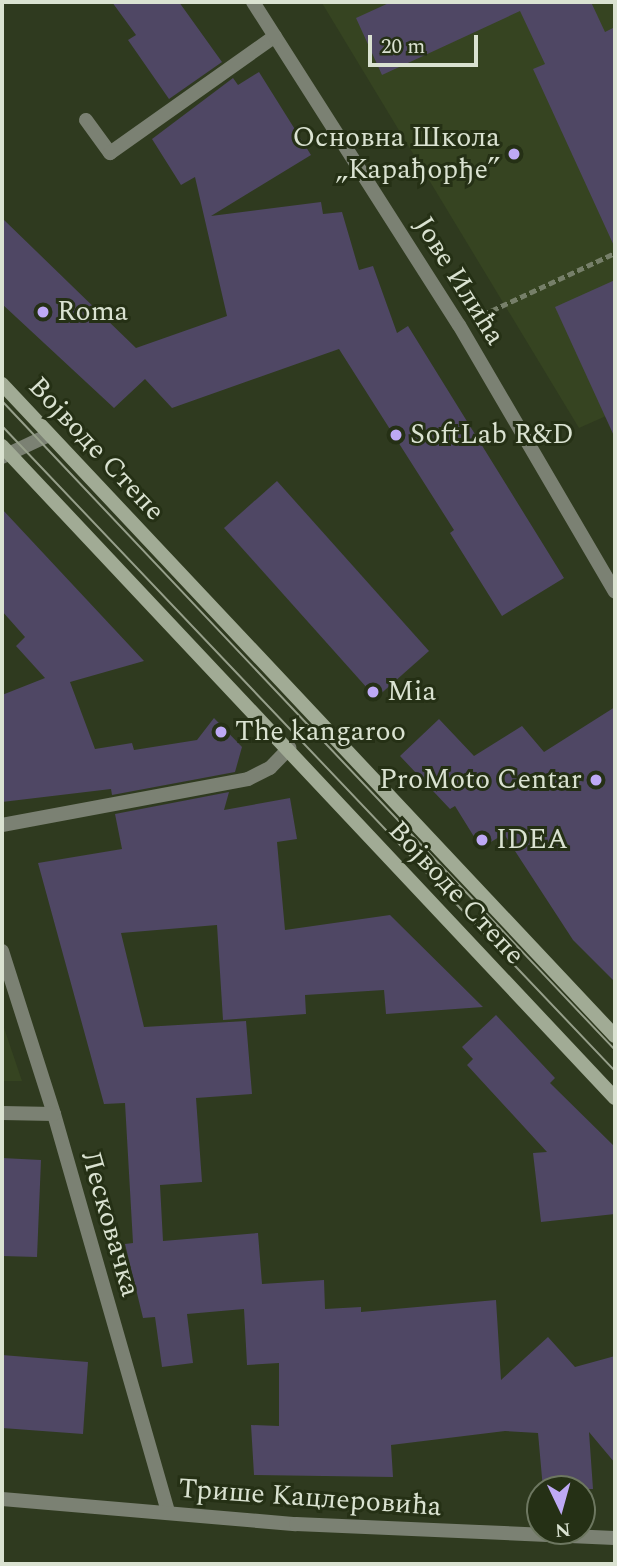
<!DOCTYPE html>
<meta charset="utf-8">
<style>
body{margin:0}
#map{position:relative;width:617px;height:1566px;overflow:hidden;background:#2f3a1f;font-family:Spectral,serif}
div>[style]{position:absolute}
.built>*{inset:0;background:#364421}
.building>*{inset:0;background:#4f4764}
.path>*{height:4.5px;margin-top:-2.25px;transform-origin:0;background:repeating-linear-gradient(90deg,#767f69 0 7px,transparent 0 10.5px)}
.service>*{height:14px;margin:-7px;padding:0 7px;transform-origin:7px;border-radius:7px;background:#7b8173}
.minor>*{height:14px;margin:-7px;padding:0 7px;transform-origin:7px;border-radius:7px;background:#7b8173}
.tertiary>*{height:14px;margin:-7px;padding:0 7px;transform-origin:7px;border-radius:7px;background:#7b8173}
.secondary>*{height:14px;margin:-7px;padding:0 7px;transform-origin:7px;border-radius:7px;background:#a1ab95}
.tram>*{height:2px;margin:-1px;padding:0 1px;transform-origin:1px;border-radius:1px;background:#969f8a}
.dots>*{width:19px;height:19px;translate:-50% -50%;box-sizing:border-box;border:4px solid #253015;border-radius:50%}
span{translate:-50% -50%;white-space:nowrap;text-align:center;line-height:1.15;-webkit-text-stroke:6px #253015;paint-order:stroke}
.poi-label{font-size:28px;color:#dae2d1}
.right{translate:-100% -50%;text-align:right}
.left{translate:0 -50%;text-align:left}
.street-label{font-size:28px;color:#dae2d1}
.frame{position:absolute;inset:0;border:4px solid #dae2d1;pointer-events:none}
.north{position:absolute;left:526px;top:1475px;width:70px;height:70px;box-sizing:border-box;background:#253015;border:2px solid #6d7760;border-radius:50%;rotate:175deg;font-size:19px;font-weight:700;line-height:28px;text-align:center;color:#dae2d1}
.north::after{content:'';display:block;margin:auto;width:24px;height:32px;background:#bea9f5;clip-path:polygon(50% 0,100% 100%,50% 72%,0 100%)}
.scale{position:absolute;left:368px;top:35px;width:110px;height:32px;box-sizing:border-box;border:4px solid #dae2d1;border-top:0;padding-left:9px;font-size:21px;line-height:24px;white-space:nowrap;color:#dae2d1;-webkit-text-stroke:5px #253015;paint-order:stroke}
</style>
<div id="map">
<div class="built">
<i style="clip-path:polygon(615px 2px,615px 412px,579px 428px,322px 3px)"></i>
<i style="clip-path:polygon(2px 1022px,22px 1081px,2px 1081px)"></i>
</div>
<div class="building">
<i style="clip-path:polygon(112px 2px,179px 2px,222px 62px,169px 99px,128px 40px,136px 35px)"></i>
<i style="clip-path:polygon(391px 2px,591px 2px,605px 32px,615px 27px,615px 248px,533px 69px,545px 64px,520px 11px,382px 75px,356px 18px)"></i>
<i style="clip-path:polygon(259px 72px,311px 155px,211px 216px,321px 202px,323px 214px,342px 212px,359px 270px,373px 266px,397px 333px,408px 326px,564px 578px,502px 616px,450px 533px,454px 530px,339px 349px,172px 408px,145px 379px,114px 408px,2px 304px,2px 218px,136px 348px,227px 316px,195px 177px,181px 185px,152px 139px,233px 78px,238px 85px)"></i>
<i style="clip-path:polygon(615px 280px,615px 438px,555px 307px)"></i>
<i style="clip-path:polygon(277px 481px,429px 651px,376px 698px,224px 528px)"></i>
<i style="clip-path:polygon(2px 509px,144px 661px,70px 682px,95px 749px,132px 743px,134px 750px,197px 740px,214px 718px,242px 747px,235px 772px,112px 795px,111px 789px,2px 802px,2px 695px,45px 678px,16px 646px,25px 637px,2px 611px)"></i>
<i style="clip-path:polygon(615px 707px,615px 982px,573px 940px,504px 834px,481px 848px,455px 806px,450px 809px,400px 756px,439px 719px,474px 756px,522px 726px,544px 752px)"></i>
<i style="clip-path:polygon(229px 792px,224px 810px,290px 798px,297px 839px,277px 842px,285px 930px,390px 915px,483px 1007px,386px 1014px,384px 990px,305px 995px,306px 1014px,223px 1020px,217px 925px,121px 933px,144px 1027px,246px 1021px,252px 1094px,196px 1098px,202px 1182px,160px 1185px,163px 1241px,258px 1233px,262px 1284px,324px 1280px,325px 1309px,361px 1307px,361px 1312px,496px 1300px,501px 1380px,548px 1337px,575px 1367px,615px 1356px,615px 1463px,589px 1432px,593px 1489px,543px 1489px,538px 1433px,505px 1431px,391px 1445px,393px 1477px,254px 1475px,251px 1425px,279px 1426px,279px 1363px,247px 1365px,244px 1309px,187px 1314px,193px 1363px,162px 1367px,155px 1317px,143px 1318px,125px 1244px,133px 1243px,125px 1103px,104px 1104px,38px 863px,122px 849px,115px 814px)"></i>
<i style="clip-path:polygon(496px 1015px,555px 1078px,550px 1083px,615px 1147px,615px 1214px,541px 1222px,533px 1153px,547px 1152px,467px 1065px,473px 1059px,462px 1047px)"></i>
<i style="clip-path:polygon(2px 1158px,41px 1160px,37px 1257px,2px 1256px)"></i>
<i style="clip-path:polygon(2px 1355px,88px 1362px,83px 1434px,2px 1428px)"></i>
</div>
<div class="path">
<i style="left:482px;top:315px;width:147px;rotate:-25deg"></i>
</div>
<div class="service">
<i style="left:86px;top:120px;width:41px;rotate:54deg"></i>
<i style="left:110px;top:153px;width:202px;rotate:-35.3deg"></i>
</div>
<div class="minor">
<i style="left:253px;top:2px;width:383px;rotate:57.5deg"></i>
<i style="left:459px;top:325px;width:309px;rotate:59.7deg"></i>
<i style="left:2px;top:457px;width:52px;rotate:-25.1deg"></i>
<i style="left:2px;top:825px;width:250px;rotate:-10.6deg"></i>
<i style="left:248px;top:779px;width:25px;rotate:-27deg"></i>
<i style="left:270px;top:768px;width:28px;rotate:-46deg"></i>
<i style="left:2px;top:951px;width:171px;rotate:72.3deg"></i>
<i style="left:54px;top:1114px;width:414px;rotate:74deg"></i>
<i style="left:2px;top:1113px;width:52px;rotate:1.1deg"></i>
</div>
<div class="tertiary">
<i style="left:2px;top:1499px;width:295px;rotate:4.9deg"></i>
<i style="left:296px;top:1524px;width:319px;rotate:2.5deg"></i>
</div>
<div class="secondary">
<i style="left:2px;top:384px;width:895px;rotate:46.77deg"></i>
<i style="left:2px;top:446px;width:895px;rotate:46.77deg"></i>
</div>
<div class="tram">
<i style="left:2px;top:401px;width:893px;rotate:46.63deg"></i>
<i style="left:2px;top:426px;width:890px;rotate:46.46deg"></i>
</div>
<div class="dots">
<i style="left:514px;top:154px;background:#bea9f5"></i>
<i style="left:43px;top:312px;background:#bea9f5"></i>
<i style="left:396px;top:435px;background:#bea9f5"></i>
<i style="left:373px;top:692px;background:#bea9f5"></i>
<i style="left:221px;top:732px;background:#bea9f5"></i>
<i style="left:596px;top:780px;background:#bea9f5"></i>
<i style="left:482px;top:840px;background:#bea9f5"></i>
</div>
<div class="poi-label">
<span class="right" style="left:500px;top:154px">Основна Школа<br>„Карађорђе”</span>
<span class="left" style="left:57px;top:312px">Roma</span>
<span class="left" style="left:410px;top:435px">SoftLab R&amp;D</span>
<span class="left" style="left:387px;top:692px">Mia</span>
<span class="left" style="left:235px;top:732px">The kangaroo</span>
<span class="right" style="left:582px;top:780px">ProMoto Centar</span>
<span class="left" style="left:496px;top:840px">IDEA</span>
</div>
<div class="street-label">
<span style="left:459px;top:281px;rotate:58deg">Јове Илића</span>
<span style="left:96px;top:449px;rotate:47deg">Војводе Степе</span>
<span style="left:456px;top:893px;rotate:47deg">Војводе Степе</span>
<span style="left:110px;top:1224px;rotate:74deg">Лесковачка</span>
<span style="left:310px;top:1498px;rotate:4deg">Трише Кацлеровића</span>
</div>
<div class="frame"></div>
<div class="north">N</div>
<div class="scale">20 m</div>
</div>
